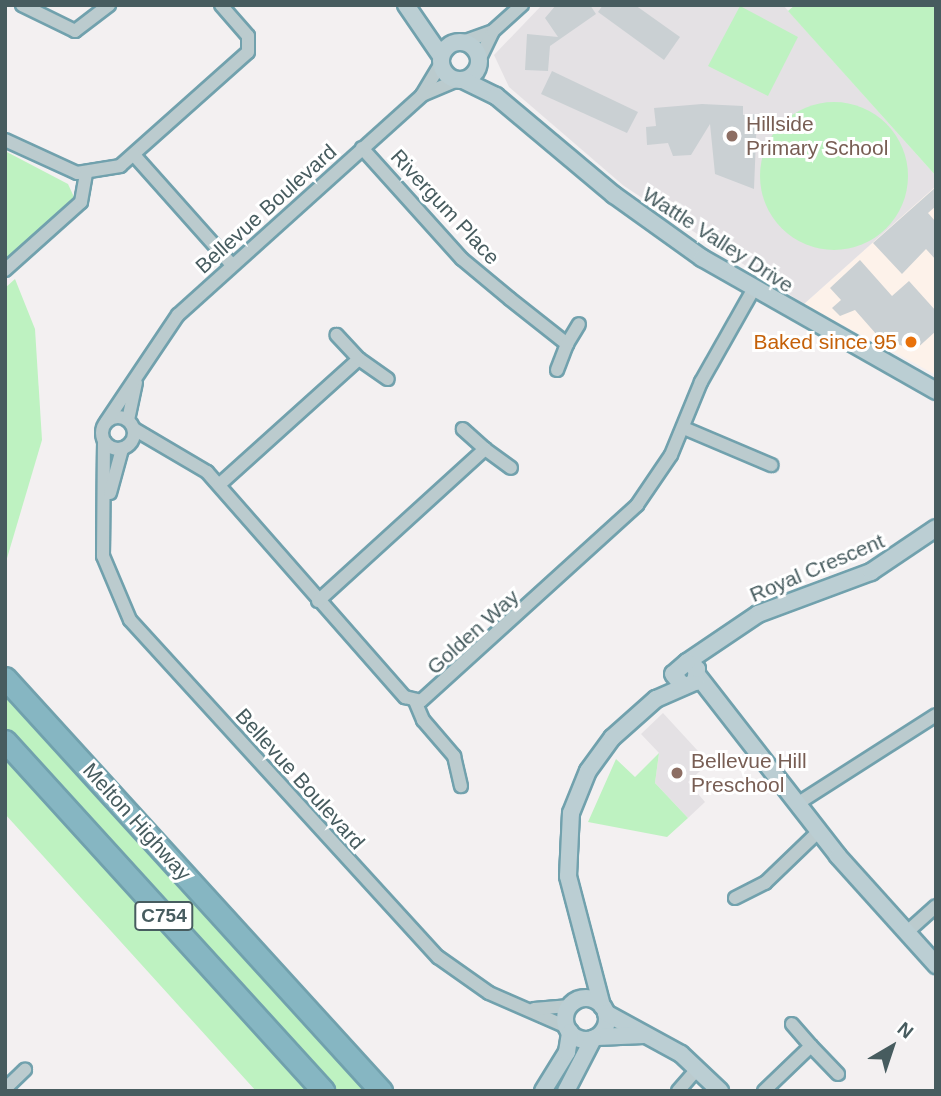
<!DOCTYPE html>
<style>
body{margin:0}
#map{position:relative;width:941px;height:1096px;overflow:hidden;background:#f3f0f1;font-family:Helvetica,sans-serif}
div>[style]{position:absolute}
.commercial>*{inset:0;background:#fdf2ea}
.education>*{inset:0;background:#e4e1e4}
.green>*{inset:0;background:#bef2c1}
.round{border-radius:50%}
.building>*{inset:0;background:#cad0d3}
.roads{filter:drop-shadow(2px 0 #71a1ad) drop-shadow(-2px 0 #71a1ad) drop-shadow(0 2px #71a1ad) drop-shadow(0 -2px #71a1ad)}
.street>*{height:12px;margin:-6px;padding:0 6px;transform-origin:6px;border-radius:6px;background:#bbcbce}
.street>.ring{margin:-6px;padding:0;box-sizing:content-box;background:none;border:12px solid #bbcbce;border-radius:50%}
.secondary>*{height:16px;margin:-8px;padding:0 8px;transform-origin:8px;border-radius:8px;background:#bbced3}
.secondary>.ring{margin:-8px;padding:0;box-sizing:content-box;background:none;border:16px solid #bbced3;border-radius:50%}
.highway>*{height:21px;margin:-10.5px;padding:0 10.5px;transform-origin:10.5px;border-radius:10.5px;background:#86b6c2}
.dots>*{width:19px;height:19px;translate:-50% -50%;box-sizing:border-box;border:4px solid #fff;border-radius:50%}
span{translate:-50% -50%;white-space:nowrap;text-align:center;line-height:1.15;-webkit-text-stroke:6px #fff;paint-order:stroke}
.shield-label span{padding:2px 5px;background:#fff;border:2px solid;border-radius:5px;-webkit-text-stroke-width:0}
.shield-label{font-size:19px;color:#475c5f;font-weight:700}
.education-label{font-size:21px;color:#785e54}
.left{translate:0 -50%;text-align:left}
.street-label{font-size:21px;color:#475c5f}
.food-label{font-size:21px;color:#c56008}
.right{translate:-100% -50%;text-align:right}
.frame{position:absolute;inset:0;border:7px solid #475c5f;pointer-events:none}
.north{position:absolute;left:857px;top:1012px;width:70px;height:70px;-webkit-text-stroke:5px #fff;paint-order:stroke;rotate:39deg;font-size:19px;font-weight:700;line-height:28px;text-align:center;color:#475c5f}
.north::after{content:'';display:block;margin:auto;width:24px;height:32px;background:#475c5f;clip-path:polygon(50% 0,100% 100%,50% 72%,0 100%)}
</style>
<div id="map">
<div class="commercial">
<i style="clip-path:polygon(936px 186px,936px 375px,804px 304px)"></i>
</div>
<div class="education">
<i style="clip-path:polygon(542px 5px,783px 5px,936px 176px,936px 186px,804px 304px,624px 186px,509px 87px,494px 55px)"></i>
<i style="clip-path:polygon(663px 713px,709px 763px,688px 782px,705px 802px,688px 818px,655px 783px,659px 753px,641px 734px)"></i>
</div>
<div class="green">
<i style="clip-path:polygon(795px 5px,936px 5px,936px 176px,788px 11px)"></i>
<i style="clip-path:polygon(740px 6px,798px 37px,768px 96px,708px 66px)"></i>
<i class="round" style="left:760px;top:102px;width:148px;height:148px"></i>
<i style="clip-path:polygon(5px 151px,68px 184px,74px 197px,5px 259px)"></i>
<i style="clip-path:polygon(15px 279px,35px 329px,42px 440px,5px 565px,5px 288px)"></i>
<i style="clip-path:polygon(5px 687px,301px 1013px,364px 1091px,332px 1091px,5px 731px)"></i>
<i style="clip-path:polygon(659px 753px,655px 783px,688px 818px,667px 837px,588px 822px,616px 759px,635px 777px)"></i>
<i style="clip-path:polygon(5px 759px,218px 993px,308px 1091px,256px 1091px,5px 814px)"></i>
</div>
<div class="building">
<i style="clip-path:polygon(556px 5px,590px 5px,596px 14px,550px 46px,548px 71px,525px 70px,527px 34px,558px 37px,545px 18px)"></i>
<i style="clip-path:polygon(603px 5px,635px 5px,680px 37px,664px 60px,598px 12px)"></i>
<i style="clip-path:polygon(552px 71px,638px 112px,627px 133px,541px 94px)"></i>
<i style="clip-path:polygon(702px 104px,743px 106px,743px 115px,757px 114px,754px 189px,715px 174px,710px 124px,691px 155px,673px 156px,668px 143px,647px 145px,646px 127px,656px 126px,654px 108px)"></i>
<i style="clip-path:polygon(936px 187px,936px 206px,928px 213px,936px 222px,936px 260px,926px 249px,902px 274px,873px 243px)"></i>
<i style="clip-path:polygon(860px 260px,892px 296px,909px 281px,936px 311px,936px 331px,914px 351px,877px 335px,855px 310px,840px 316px,832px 308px,841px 300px,830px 288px)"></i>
</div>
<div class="roads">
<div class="street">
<i style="left:22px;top:5px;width:59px;rotate:26.1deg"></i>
<i style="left:75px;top:31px;width:43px;rotate:-37.4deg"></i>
<i style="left:463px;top:42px;width:32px;rotate:-20deg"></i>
<i style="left:479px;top:60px;width:32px;rotate:-64deg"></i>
<i style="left:493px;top:31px;width:39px;rotate:-42deg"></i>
<i style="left:422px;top:95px;width:37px;rotate:-59deg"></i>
<i style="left:5px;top:140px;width:79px;rotate:24.6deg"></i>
<i style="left:77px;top:173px;width:44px;rotate:-9.2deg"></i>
<i style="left:120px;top:166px;width:171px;rotate:-41.7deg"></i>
<i style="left:248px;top:52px;width:16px;rotate:-90deg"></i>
<i style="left:248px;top:36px;width:41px;rotate:-131.1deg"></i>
<i style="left:362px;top:148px;width:149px;rotate:48deg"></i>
<i style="left:462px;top:259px;width:62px;rotate:39.8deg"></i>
<i style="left:510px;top:299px;width:73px;rotate:38.3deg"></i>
<i style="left:567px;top:344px;width:23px;rotate:-59deg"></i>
<i style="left:134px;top:155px;width:147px;rotate:48.3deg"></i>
<i style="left:5px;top:270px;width:102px;rotate:-41.8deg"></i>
<i style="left:81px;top:202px;width:29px;rotate:-80deg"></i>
<i style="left:359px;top:359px;width:35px;rotate:35deg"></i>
<i style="left:557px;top:370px;width:28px;rotate:-69deg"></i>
<i class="ring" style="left:102px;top:417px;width:20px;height:20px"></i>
<i style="left:128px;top:420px;width:38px;rotate:-78deg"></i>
<i style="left:106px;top:422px;width:129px;rotate:-56.1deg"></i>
<i style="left:178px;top:315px;width:329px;rotate:-42deg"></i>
<i style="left:422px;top:95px;width:38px;rotate:-23deg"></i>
<i style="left:684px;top:428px;width:95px;rotate:23deg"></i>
<i style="left:134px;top:429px;width:85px;rotate:30.5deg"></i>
<i style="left:207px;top:472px;width:300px;rotate:48.7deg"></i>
<i style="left:405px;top:697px;width:16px;rotate:14deg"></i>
<i style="left:421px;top:701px;width:292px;rotate:-42.2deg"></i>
<i style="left:637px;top:505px;width:60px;rotate:-55.8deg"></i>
<i style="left:671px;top:455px;width:79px;rotate:-67.7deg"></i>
<i style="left:701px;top:382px;width:106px;rotate:-60.5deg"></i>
<i style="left:104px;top:441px;width:115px;rotate:90.5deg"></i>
<i style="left:103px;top:556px;width:69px;rotate:67.1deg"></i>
<i style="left:130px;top:620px;width:457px;rotate:47.6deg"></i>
<i style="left:438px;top:957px;width:62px;rotate:35.2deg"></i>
<i style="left:489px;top:993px;width:85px;rotate:23.6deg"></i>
<i style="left:485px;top:449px;width:32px;rotate:36deg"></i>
<i style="left:220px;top:484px;width:187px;rotate:-42deg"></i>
<i style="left:359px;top:359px;width:33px;rotate:-133deg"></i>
<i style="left:110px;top:493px;width:46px;rotate:-74.7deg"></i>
<i style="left:318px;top:601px;width:226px;rotate:-42.3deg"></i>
<i style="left:485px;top:449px;width:30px;rotate:-138deg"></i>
<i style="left:415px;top:701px;width:21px;rotate:67deg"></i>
<i style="left:423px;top:720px;width:48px;rotate:49.3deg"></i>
<i style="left:454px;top:756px;width:31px;rotate:77deg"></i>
<i style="left:800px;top:802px;width:161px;rotate:-32.6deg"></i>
<i style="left:735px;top:898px;width:34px;rotate:-27deg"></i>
<i style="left:765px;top:883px;width:75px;rotate:-43.9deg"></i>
<i style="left:906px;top:933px;width:40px;rotate:-42deg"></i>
<i style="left:534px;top:1009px;width:36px;rotate:-5deg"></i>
<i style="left:811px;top:1046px;width:39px;rotate:46deg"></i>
<i style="left:5px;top:1089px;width:28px;rotate:-44deg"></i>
<i style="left:678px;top:1091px;width:30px;rotate:-49deg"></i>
<i style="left:764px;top:1091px;width:65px;rotate:-43.8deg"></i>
<i style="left:811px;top:1046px;width:29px;rotate:-131deg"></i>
</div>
<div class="secondary">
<i style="left:406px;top:5px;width:62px;rotate:55.5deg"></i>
<i class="ring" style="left:441px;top:42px;width:22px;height:22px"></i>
<i style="left:463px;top:80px;width:37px;rotate:26deg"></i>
<i style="left:496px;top:96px;width:154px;rotate:40deg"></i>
<i style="left:614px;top:195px;width:108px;rotate:35.6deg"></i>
<i style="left:702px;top:258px;width:269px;rotate:29.6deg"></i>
<i style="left:687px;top:662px;width:86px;rotate:-34.1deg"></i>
<i style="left:758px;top:614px;width:121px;rotate:-20.4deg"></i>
<i style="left:871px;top:572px;width:78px;rotate:-34.1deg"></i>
<i style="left:698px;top:676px;width:228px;rotate:52.1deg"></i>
<i style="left:838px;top:856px;width:147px;rotate:48deg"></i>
<i class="ring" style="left:565px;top:998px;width:26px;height:26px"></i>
<i style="left:602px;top:1006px;width:134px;rotate:-104.7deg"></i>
<i style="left:568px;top:876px;width:63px;rotate:-87.3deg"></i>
<i style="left:571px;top:813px;width:45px;rotate:-68deg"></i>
<i style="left:588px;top:771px;width:41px;rotate:-54deg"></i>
<i style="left:612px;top:738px;width:59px;rotate:-41.6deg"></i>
<i style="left:656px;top:699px;width:43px;rotate:-23.6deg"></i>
<i style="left:695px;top:682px;width:13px;rotate:-81deg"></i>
<i style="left:697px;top:669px;width:12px;rotate:-145deg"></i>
<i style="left:687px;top:662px;width:18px;rotate:139deg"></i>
<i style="left:673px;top:674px;width:16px;rotate:50deg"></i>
<i style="left:606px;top:1013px;width:85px;rotate:28.7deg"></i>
<i style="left:681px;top:1054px;width:54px;rotate:43.5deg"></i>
<i style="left:597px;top:1037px;width:47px;rotate:-2.4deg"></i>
<i style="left:543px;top:1091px;width:46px;rotate:-58.4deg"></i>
<i style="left:567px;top:1052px;width:20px;rotate:-81deg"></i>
<i style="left:566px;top:1091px;width:59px;rotate:-62.6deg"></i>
</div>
<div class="highway">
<i style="left:5px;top:678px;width:559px;rotate:47.68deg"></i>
<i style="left:5px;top:741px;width:473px;rotate:47.7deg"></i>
</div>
</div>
<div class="dots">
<i style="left:732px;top:136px;background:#8d6e63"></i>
<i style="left:911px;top:342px;background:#e8710a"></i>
<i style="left:677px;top:773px;background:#8d6e63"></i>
</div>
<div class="shield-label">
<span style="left:164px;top:916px">C754</span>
</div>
<div class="education-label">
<span class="left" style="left:746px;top:136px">Hillside<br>Primary School</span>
<span class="left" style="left:691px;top:773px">Bellevue Hill<br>Preschool</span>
</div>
<div class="street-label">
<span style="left:445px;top:207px;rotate:47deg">Rivergum Place</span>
<span style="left:266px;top:209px;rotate:-42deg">Bellevue Boulevard</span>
<span style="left:718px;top:240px;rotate:33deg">Wattle Valley Drive</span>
<span style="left:817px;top:568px;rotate:-23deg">Royal Crescent</span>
<span style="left:473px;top:632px;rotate:-42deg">Golden Way</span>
<span style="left:300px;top:779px;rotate:48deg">Bellevue Boulevard</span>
<span style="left:137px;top:822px;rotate:48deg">Melton Highway</span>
</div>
<div class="food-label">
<span class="right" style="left:897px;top:342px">Baked since 95</span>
</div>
<div class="frame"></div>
<div class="north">N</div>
</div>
